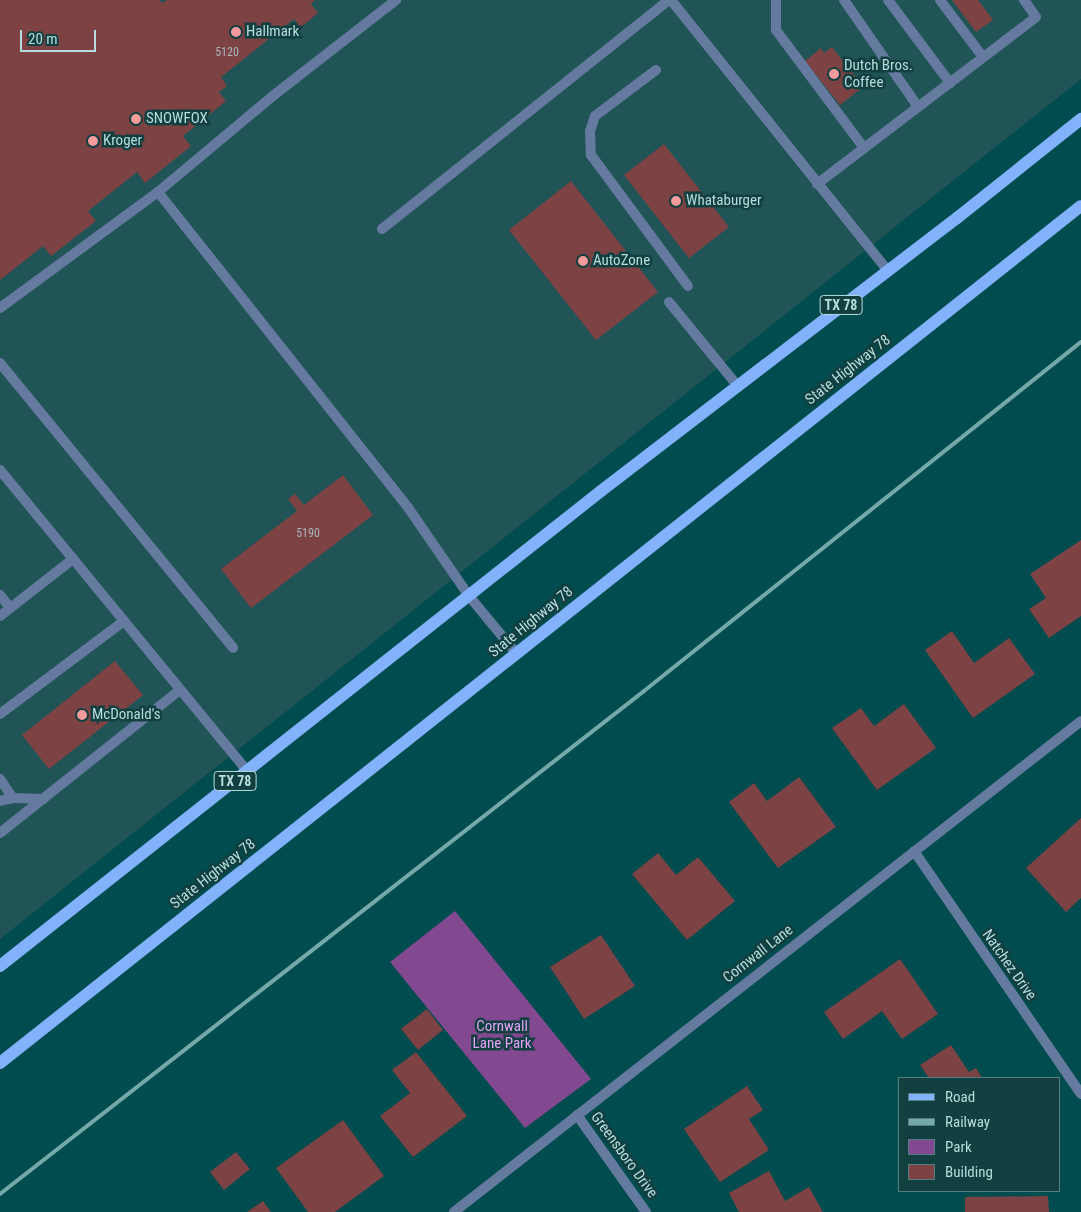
<!DOCTYPE html>
<style>
body{margin:0}
#map{position:relative;width:1081px;height:1212px;overflow:hidden;background:#004c4e;font-family:"Roboto Condensed",sans-serif}
div>[style]{position:absolute}
.built>*{inset:0;background:#215456}
.green>*{inset:0;background:#824991}
.building>*{inset:0;background:#7c4244}
.service>*{height:10px;margin:-5px;padding:0 5px;transform-origin:5px;border-radius:5px;background:#647b9f}
.minor>*{height:10px;margin:-5px;padding:0 5px;transform-origin:5px;border-radius:5px;background:#647b9f}
.primary>*{height:12px;margin:-6px;padding:0 6px;transform-origin:6px;border-radius:6px;background:#82b2fb}
.rail>*{height:4px;margin:-2px;padding:0 2px;transform-origin:2px;border-radius:2px;background:#74a8a9}
.dots>*{width:14px;height:14px;translate:-50% -50%;box-sizing:border-box;border:2px solid #123f40;border-radius:50%}
span{translate:-50% -50%;white-space:nowrap;text-align:center;line-height:1.15;-webkit-text-stroke:5px #123f40;paint-order:stroke}
.number-label{font-size:12px;color:#a8b6b8}
.number-label span{-webkit-text-stroke-width:0}
.shield-label span{padding:1px 4px;background:#123f40;border:1px solid;border-radius:4px;-webkit-text-stroke-width:0}
.shield-label{font-size:14px;color:#b7ddde;font-weight:700}
.poi-label{font-size:15px;color:#b7ddde}
.left{translate:0 -50%;text-align:left}
.street-label{font-size:15px;color:#b7ddde}
.park-label{font-size:15px;color:#e5a3f8}
.legend{position:absolute;left:898px;top:1077px;width:162px;height:115px;box-sizing:border-box;background:#123f40;border:1px solid #547e7f;margin:0;padding:6px 9px;list-style:none;font-size:15px;color:#b7ddde}
.legend li{display:flex;align-items:center;gap:10px;height:25px}
.legend b{width:25px;border:1px solid #547e7f}
.scale{position:absolute;left:20px;top:30px;width:76px;height:22px;box-sizing:border-box;border:2px solid #b7ddde;border-top:0;padding-left:6px;font-size:15px;line-height:18px;white-space:nowrap;color:#b7ddde;-webkit-text-stroke:4px #123f40;paint-order:stroke}
</style>
<div id="map">
<div class="built">
<i style="clip-path:polygon(0 0,1081px 0,1081px 79px,0 939px)"></i>
</div>
<div class="green">
<i style="clip-path:polygon(455px 911px,591px 1079px,525px 1128px,390px 962px)"></i>
</div>
<div class="building">
<i style="clip-path:polygon(0 0,160px 0,162px 3px,167px 0,315px 0,311px 4px,318px 13px,300px 28px,294px 19px,221px 77px,227px 86px,219px 92px,226px 101px,183px 136px,191px 146px,145px 183px,137px 172px,88px 211px,96px 221px,51px 256px,43px 246px,0 280px)"></i>
<i style="clip-path:polygon(952px 0,978px 0,993px 20px,976px 32px)"></i>
<i style="clip-path:polygon(832px 47px,863px 87px,840px 105px,805px 61px,821px 48px,824px 53px)"></i>
<i style="clip-path:polygon(664px 144px,729px 227px,689px 258px,624px 175px)"></i>
<i style="clip-path:polygon(571px 181px,658px 292px,596px 340px,509px 230px)"></i>
<i style="clip-path:polygon(343px 475px,373px 515px,251px 608px,221px 569px,297px 511px,288px 499px,295px 494px,304px 505px)"></i>
<i style="clip-path:polygon(1081px 540px,1081px 616px,1049px 638px,1029px 609px,1046px 598px,1030px 574px)"></i>
<i style="clip-path:polygon(952px 631px,974px 663px,1009px 638px,1035px 674px,973px 718px,925px 650px)"></i>
<i style="clip-path:polygon(115px 661px,143px 695px,49px 769px,22px 735px)"></i>
<i style="clip-path:polygon(904px 704px,936px 748px,877px 790px,832px 728px,861px 708px,874px 726px)"></i>
<i style="clip-path:polygon(799px 777px,836px 827px,778px 868px,729px 802px,754px 783px,767px 801px)"></i>
<i style="clip-path:polygon(1081px 818px,1081px 898px,1066px 912px,1026px 868px)"></i>
<i style="clip-path:polygon(658px 853px,676px 875px,698px 857px,735px 901px,687px 940px,632px 874px)"></i>
<i style="clip-path:polygon(601px 935px,635px 986px,584px 1019px,550px 967px)"></i>
<i style="clip-path:polygon(900px 959px,938px 1014px,902px 1039px,882px 1011px,843px 1039px,824px 1012px)"></i>
<i style="clip-path:polygon(427px 1009px,443px 1030px,418px 1050px,401px 1029px)"></i>
<i style="clip-path:polygon(951px 1045px,969px 1072px,976px 1068px,982px 1078px,929px 1078px,920px 1065px)"></i>
<i style="clip-path:polygon(416px 1052px,467px 1116px,413px 1157px,380px 1116px,410px 1093px,392px 1070px)"></i>
<i style="clip-path:polygon(747px 1086px,763px 1110px,749px 1119px,769px 1150px,720px 1182px,684px 1129px)"></i>
<i style="clip-path:polygon(343px 1120px,384px 1176px,335px 1212px,308px 1212px,276px 1168px)"></i>
<i style="clip-path:polygon(236px 1152px,250px 1169px,224px 1190px,210px 1172px)"></i>
<i style="clip-path:polygon(769px 1171px,785px 1201px,809px 1187px,823px 1212px,739px 1212px,729px 1193px)"></i>
<i style="clip-path:polygon(1048px 1196px,1049px 1212px,965px 1212px,965px 1197px)"></i>
<i style="clip-path:polygon(263px 1201px,271px 1212px,247px 1212px)"></i>
</div>
<div class="service">
<i style="left:671px;top:0;width:346px;rotate:51.3deg"></i>
<i style="left:776px;top:0;width:30px;rotate:90deg"></i>
<i style="left:776px;top:30px;width:147px;rotate:53.3deg"></i>
<i style="left:844px;top:0;width:130px;rotate:55.3deg"></i>
<i style="left:888px;top:0;width:104px;rotate:53.2deg"></i>
<i style="left:940px;top:0;width:71px;rotate:53deg"></i>
<i style="left:656px;top:70px;width:76px;rotate:143deg"></i>
<i style="left:595px;top:116px;width:16px;rotate:108deg"></i>
<i style="left:590px;top:131px;width:24px;rotate:88deg"></i>
<i style="left:591px;top:155px;width:163px;rotate:53.5deg"></i>
<i style="left:817px;top:184px;width:275px;rotate:-37.3deg"></i>
<i style="left:1036px;top:17px;width:21px;rotate:-125deg"></i>
<i style="left:158px;top:192px;width:404px;rotate:51.6deg"></i>
<i style="left:409px;top:509px;width:106px;rotate:55.4deg"></i>
<i style="left:469px;top:596px;width:75px;rotate:50.4deg"></i>
<i style="left:382px;top:229px;width:367px;rotate:-38.6deg"></i>
<i style="left:669px;top:302px;width:107px;rotate:50.7deg"></i>
<i style="left:0;top:308px;width:196px;rotate:-36.3deg"></i>
<i style="left:158px;top:192px;width:151px;rotate:-39.9deg"></i>
<i style="left:274px;top:95px;width:155px;rotate:-37.9deg"></i>
<i style="left:0;top:363px;width:368px;rotate:50.7deg"></i>
<i style="left:0;top:470px;width:389px;rotate:50.6deg"></i>
<i style="left:0;top:595px;width:16px;rotate:52deg"></i>
<i style="left:0;top:616px;width:93px;rotate:-38deg"></i>
<i style="left:0;top:714px;width:155px;rotate:-36.9deg"></i>
<i style="left:0;top:779px;width:23px;rotate:56deg"></i>
<i style="left:13px;top:798px;width:30px;rotate:2deg"></i>
<i style="left:0;top:801px;width:13px;rotate:-13deg"></i>
<i style="left:0;top:833px;width:230px;rotate:-38.5deg"></i>
</div>
<div class="minor">
<i style="left:914px;top:851px;width:295px;rotate:55.5deg"></i>
<i style="left:577px;top:1115px;width:119px;rotate:54.6deg"></i>
<i style="left:454px;top:1212px;width:796px;rotate:-38.06deg"></i>
</div>
<div class="primary">
<i style="left:0;top:966px;width:766px;rotate:-38.32deg"></i>
<i style="left:601px;top:491px;width:449px;rotate:-37.5deg"></i>
<i style="left:957px;top:218px;width:159px;rotate:-38.6deg"></i>
<i style="left:0;top:1063px;width:1379px;rotate:-38.41deg"></i>
</div>
<div class="rail">
<i style="left:0;top:1194px;width:817px;rotate:-37.99deg"></i>
<i style="left:644px;top:691px;width:559px;rotate:-38.61deg"></i>
</div>
<div class="dots">
<i style="left:236px;top:32px;background:#f59b9c"></i>
<i style="left:834px;top:74px;background:#f59b9c"></i>
<i style="left:136px;top:119px;background:#f59b9c"></i>
<i style="left:93px;top:141px;background:#f59b9c"></i>
<i style="left:676px;top:201px;background:#f59b9c"></i>
<i style="left:583px;top:261px;background:#f59b9c"></i>
<i style="left:82px;top:715px;background:#f59b9c"></i>
</div>
<div class="number-label">
<span style="left:227px;top:53px">5120</span>
<span style="left:308px;top:534px">5190</span>
</div>
<div class="shield-label">
<span style="left:841px;top:305px">TX 78</span>
<span style="left:235px;top:781px">TX 78</span>
</div>
<div class="poi-label">
<span class="left" style="left:246px;top:32px">Hallmark</span>
<span class="left" style="left:844px;top:74px">Dutch Bros.<br>Coffee</span>
<span class="left" style="left:146px;top:119px">SNOWFOX</span>
<span class="left" style="left:103px;top:141px">Kroger</span>
<span class="left" style="left:686px;top:201px">Whataburger</span>
<span class="left" style="left:593px;top:261px">AutoZone</span>
<span class="left" style="left:92px;top:715px">McDonald's</span>
</div>
<div class="street-label">
<span style="left:848px;top:370px;rotate:-38deg">State Highway 78</span>
<span style="left:531px;top:622px;rotate:-39deg">State Highway 78</span>
<span style="left:213px;top:874px;rotate:-38deg">State Highway 78</span>
<span style="left:758px;top:954px;rotate:-38deg">Cornwall Lane</span>
<span style="left:1009px;top:965px;rotate:55deg">Natchez Drive</span>
<span style="left:624px;top:1155px;rotate:54deg">Greensboro Drive</span>
</div>
<div class="park-label">
<span style="left:502px;top:1035px">Cornwall<br>Lane Park</span>
</div>
<ul class="legend">
<li><b style="height:6px;background:#82b2fb"></b>Road</li>
<li><b style="height:6px;background:#74a8a9"></b>Railway</li>
<li><b style="height:14px;background:#824991"></b>Park</li>
<li><b style="height:14px;background:#7c4244"></b>Building</li>
</ul>
<div class="scale">20 m</div>
</div>
